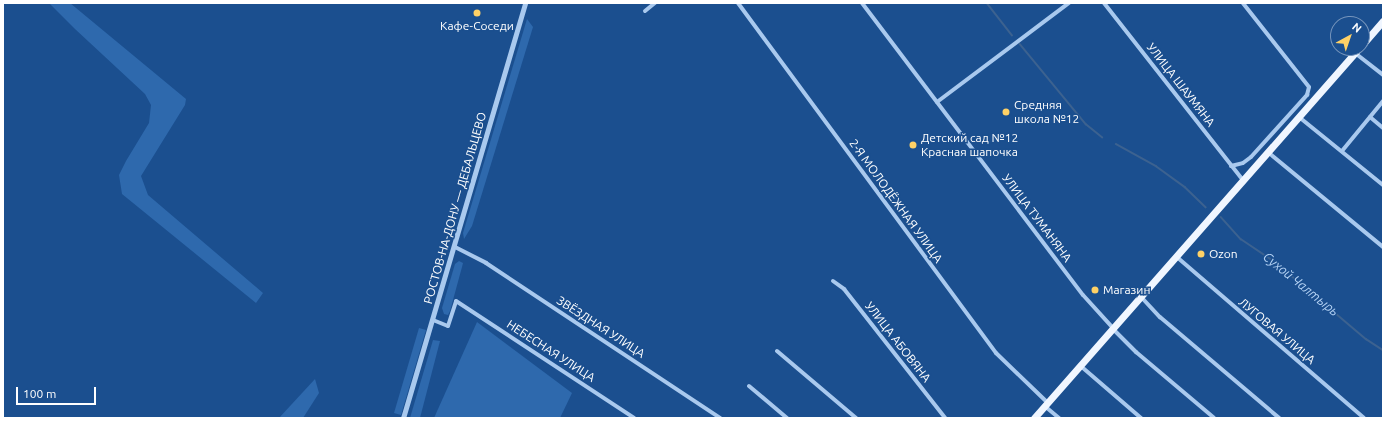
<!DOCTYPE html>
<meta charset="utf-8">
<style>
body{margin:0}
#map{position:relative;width:1386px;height:421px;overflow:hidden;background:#1b4f8f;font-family:Ubuntu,sans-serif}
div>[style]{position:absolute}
.green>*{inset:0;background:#2e69ad}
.stream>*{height:1.5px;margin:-0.75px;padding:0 0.75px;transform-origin:0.75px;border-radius:0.75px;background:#3c6290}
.minor>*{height:4px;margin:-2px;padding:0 2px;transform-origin:2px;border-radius:2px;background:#a9c9ee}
.tertiary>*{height:5px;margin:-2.5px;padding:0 2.5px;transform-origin:2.5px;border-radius:2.5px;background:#a9c9ee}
.primary>*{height:7px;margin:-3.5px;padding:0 3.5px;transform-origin:3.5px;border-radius:3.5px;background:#f0f6ff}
.dots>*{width:11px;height:11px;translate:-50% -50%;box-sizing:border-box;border:2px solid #1b4f8f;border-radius:50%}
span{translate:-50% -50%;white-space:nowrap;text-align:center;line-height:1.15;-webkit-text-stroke:3px #1b4f8f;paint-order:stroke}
.poi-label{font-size:12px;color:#fff}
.left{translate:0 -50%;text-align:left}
.street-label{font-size:12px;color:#fff}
.water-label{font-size:13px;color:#b5d3f5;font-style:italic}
.frame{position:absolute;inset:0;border:4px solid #fff;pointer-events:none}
.north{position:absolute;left:1330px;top:16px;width:40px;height:40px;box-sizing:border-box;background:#1b4f8f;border:1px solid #7695bc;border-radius:50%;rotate:40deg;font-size:11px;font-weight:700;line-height:16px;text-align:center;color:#fff}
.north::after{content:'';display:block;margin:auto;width:14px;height:18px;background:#ffd166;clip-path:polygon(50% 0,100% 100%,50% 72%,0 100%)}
.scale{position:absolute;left:16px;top:387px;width:80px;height:18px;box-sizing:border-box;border:2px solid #fff;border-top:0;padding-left:5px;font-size:12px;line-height:14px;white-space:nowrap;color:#fff;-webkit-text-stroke:3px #1b4f8f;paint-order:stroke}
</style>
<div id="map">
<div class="green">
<i style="clip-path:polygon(49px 3px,70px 3px,186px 99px,185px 105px,141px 176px,148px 195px,263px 293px,256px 303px,122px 194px,119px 175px,126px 161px,149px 123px,151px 105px,145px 94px,75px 29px)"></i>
<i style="clip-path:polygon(527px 19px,533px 27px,472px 226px,464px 239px,463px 233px)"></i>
<i style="clip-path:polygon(459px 261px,463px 263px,462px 267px,450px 311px,448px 315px,444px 314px,442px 308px,455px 264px)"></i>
<i style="clip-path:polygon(477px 322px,572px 393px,560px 418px,434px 418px)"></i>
<i style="clip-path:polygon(419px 328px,426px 330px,401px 415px,394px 413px)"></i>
<i style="clip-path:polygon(433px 340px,440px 341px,420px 418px,410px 418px)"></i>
<i style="clip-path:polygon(315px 379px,319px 393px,303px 418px,279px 418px)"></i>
</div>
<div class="stream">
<i style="left:987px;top:3px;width:41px;rotate:52deg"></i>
<i style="left:1020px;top:44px;width:104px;rotate:50.5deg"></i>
<i style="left:1086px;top:124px;width:21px;rotate:39deg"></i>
<i style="left:1116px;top:144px;width:46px;rotate:28.8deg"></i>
<i style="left:1156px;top:166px;width:36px;rotate:36deg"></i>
<i style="left:1185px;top:187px;width:29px;rotate:44deg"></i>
<i style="left:1221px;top:217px;width:30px;rotate:48deg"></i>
<i style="left:1241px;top:239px;width:40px;rotate:34deg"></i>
<i style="left:1274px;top:261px;width:121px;rotate:40.3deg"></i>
<i style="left:1366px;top:339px;width:20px;rotate:33deg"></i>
</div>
<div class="minor">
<i style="left:738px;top:3px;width:435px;rotate:53.6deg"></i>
<i style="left:996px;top:353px;width:71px;rotate:43.9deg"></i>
<i style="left:862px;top:3px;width:366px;rotate:52.9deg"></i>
<i style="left:1083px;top:295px;width:45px;rotate:47.7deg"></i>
<i style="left:1104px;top:3px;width:225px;rotate:51.9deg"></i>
<i style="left:645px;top:11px;width:13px;rotate:-39deg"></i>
<i style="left:1355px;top:53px;width:36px;rotate:38deg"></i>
<i style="left:937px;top:102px;width:165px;rotate:-36.9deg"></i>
<i style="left:1299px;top:117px;width:108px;rotate:39deg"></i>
<i style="left:1370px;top:117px;width:17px;rotate:40deg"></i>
<i style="left:1342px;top:151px;width:65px;rotate:-50.6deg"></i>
<i style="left:1269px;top:153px;width:148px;rotate:39.5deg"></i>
<i style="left:1231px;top:166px;width:12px;rotate:-14deg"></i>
<i style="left:1243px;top:163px;width:10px;rotate:-37deg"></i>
<i style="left:1251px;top:157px;width:84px;rotate:-47.9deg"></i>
<i style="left:1307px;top:95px;width:8px;rotate:-76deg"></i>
<i style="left:1309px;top:87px;width:107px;rotate:-128.2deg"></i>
<i style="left:455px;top:247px;width:35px;rotate:27deg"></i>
<i style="left:486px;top:263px;width:281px;rotate:33.5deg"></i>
<i style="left:1178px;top:258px;width:245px;rotate:40.7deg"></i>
<i style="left:833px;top:281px;width:14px;rotate:36deg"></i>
<i style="left:844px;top:289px;width:164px;rotate:51.9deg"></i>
<i style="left:1143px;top:299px;width:25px;rotate:47deg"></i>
<i style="left:1160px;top:317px;width:156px;rotate:40.3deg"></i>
<i style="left:433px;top:320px;width:16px;rotate:22deg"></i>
<i style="left:448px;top:326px;width:26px;rotate:-72deg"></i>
<i style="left:456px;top:301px;width:213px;rotate:33.3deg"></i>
<i style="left:1115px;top:331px;width:30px;rotate:45deg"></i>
<i style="left:1136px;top:352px;width:102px;rotate:40.2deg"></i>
<i style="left:777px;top:351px;width:104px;rotate:40.3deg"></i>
<i style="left:1083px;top:368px;width:77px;rotate:40.8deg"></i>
<i style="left:749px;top:386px;width:50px;rotate:40.1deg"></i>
<i style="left:1047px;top:408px;width:16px;rotate:40deg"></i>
</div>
<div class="tertiary">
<i style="left:403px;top:418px;width:433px;rotate:-73.6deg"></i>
</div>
<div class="primary">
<i style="left:1362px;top:45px;width:32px;rotate:-49deg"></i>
<i style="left:1034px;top:418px;width:492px;rotate:-48.7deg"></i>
</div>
<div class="dots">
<i style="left:477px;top:13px;background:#ffd166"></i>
<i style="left:1006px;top:112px;background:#ffd166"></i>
<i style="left:913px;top:145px;background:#ffd166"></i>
<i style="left:1201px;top:254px;background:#ffd166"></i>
<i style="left:1095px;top:290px;background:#ffd166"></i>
</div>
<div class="poi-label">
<span style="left:477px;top:26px">Кафе-Соседи</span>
<span class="left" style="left:1014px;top:112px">Средняя<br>школа №12</span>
<span class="left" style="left:921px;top:145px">Детский сад №12<br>Красная шапочка</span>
<span class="left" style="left:1209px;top:254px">Ozon</span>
<span class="left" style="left:1103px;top:290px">Магазин</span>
</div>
<div class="street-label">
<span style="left:1181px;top:85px;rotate:52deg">УЛИЦА ШАУМЯНА</span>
<span style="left:896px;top:201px;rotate:54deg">2-Я МОЛОДЁЖНАЯ УЛИЦА</span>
<span style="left:455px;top:208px;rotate:-74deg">РОСТОВ-НА-ДОНУ — ДЕБАЛЬЦЕВО</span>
<span style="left:1037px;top:218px;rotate:53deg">УЛИЦА ТУМАНЯНА</span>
<span style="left:601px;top:327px;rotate:33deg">ЗВЁЗДНАЯ УЛИЦА</span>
<span style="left:1277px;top:331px;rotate:40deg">ЛУГОВАЯ УЛИЦА</span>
<span style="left:898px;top:342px;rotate:52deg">УЛИЦА АБОВЯНА</span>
<span style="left:551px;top:351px;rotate:33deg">НЕБЕСНАЯ УЛИЦА</span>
</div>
<div class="water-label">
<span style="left:1301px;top:284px;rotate:39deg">Сухой Чалтырь</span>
</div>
<div class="frame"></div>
<div class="north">N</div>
<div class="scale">100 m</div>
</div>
